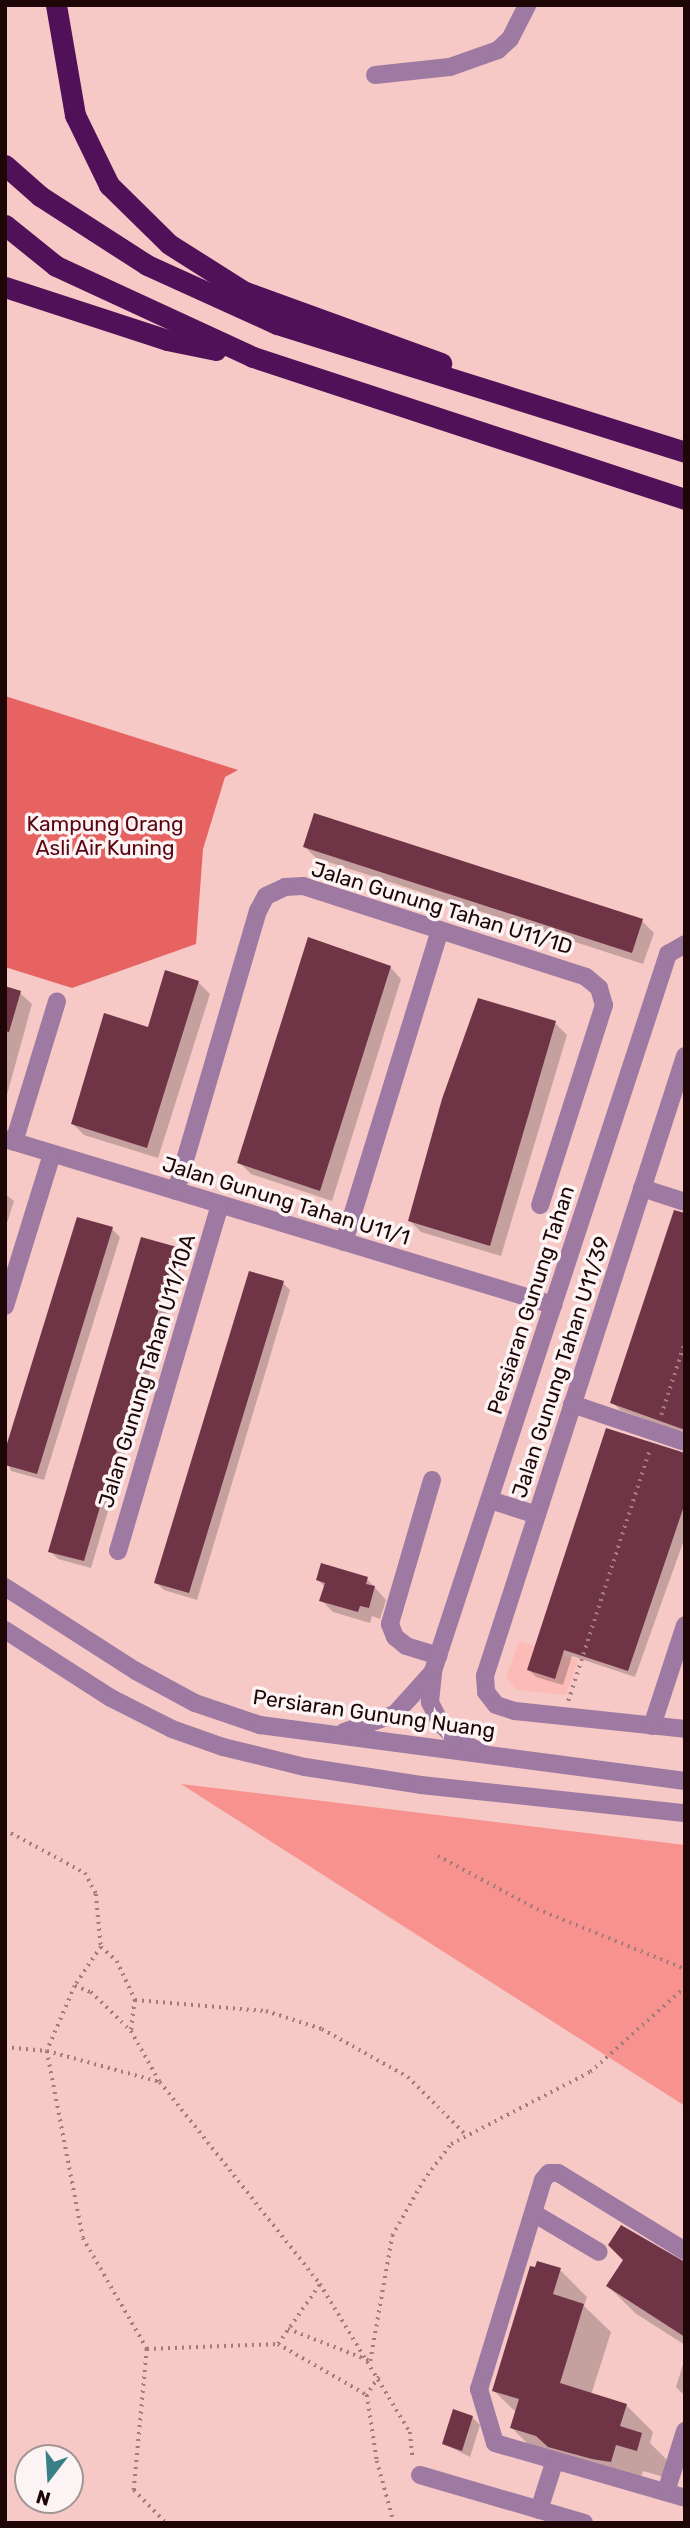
<!DOCTYPE html>
<style>
body{margin:0}
#map{position:relative;width:690px;height:2528px;overflow:hidden;background:#f6c9c6;font-family:Rubik,sans-serif}
div>[style]{position:absolute}
.built>*{inset:0;background:#fcbbb7}
.green>*{inset:0;background:#f7928e}
.forest>*{inset:0;background:#e66362}
.shadow>*{inset:0;background:#0003}
.building>*{inset:0;background:#6f3446}
.path>*{height:3.5px;margin-top:-1.75px;transform-origin:0;background:repeating-linear-gradient(90deg,#a17c7b 0 2px,transparent 0 7px)}
.minor>*{height:18px;margin:-9px;padding:0 9px;transform-origin:9px;border-radius:9px;background:#9e79a2}
.highway>*{height:21px;margin:-10.5px;padding:0 10.5px;transform-origin:10.5px;border-radius:10.5px;background:#511159}
span{translate:-50% -50%;white-space:nowrap;text-align:center;line-height:1.15;-webkit-text-stroke:7px #fcf4f4;paint-order:stroke}
.park-label{font-size:21px;color:#5b050f}
.street-label{font-size:21px;color:#1e0606}
.frame{position:absolute;inset:0;border:7px solid #1e0606;pointer-events:none}
.north{position:absolute;left:14px;top:2444px;width:70px;height:70px;box-sizing:border-box;background:#fcf4f4;border:2px solid #a39595;border-radius:50%;rotate:197deg;font-size:19px;font-weight:700;line-height:28px;text-align:center;color:#1e0606}
.north::after{content:'';display:block;margin:auto;width:24px;height:32px;background:#388086;clip-path:polygon(50% 0,100% 100%,50% 72%,0 100%)}
</style>
<div id="map">
<div class="built">
<i style="clip-path:polygon(519px 1641px,578px 1660px,566px 1695px,517px 1690px,506px 1678px)"></i>
</div>
<div class="green">
<i style="clip-path:polygon(181px 1784px,685px 1845px,685px 2106px)"></i>
</div>
<div class="forest">
<i style="clip-path:polygon(5px 696px,238px 770px,225px 777px,203px 849px,196px 944px,72px 988px,5px 967px)"></i>
</div>
<div class="shadow">
<i style="clip-path:polygon(305px 847px,642px 921px,654px 933px,643px 964px,316px 858px)"></i>
<i style="clip-path:polygon(390px 967px,401px 979px,332px 1201px,251px 1174px,239px 1162px)"></i>
<i style="clip-path:polygon(167px 972px,199px 983px,210px 994px,158px 1158px,84px 1135px,73px 1124px,149px 1029px)"></i>
<i style="clip-path:polygon(5px 988px,20px 993px,32px 1004px,5px 1102px)"></i>
<i style="clip-path:polygon(555px 1023px,567px 1035px,501px 1256px,421px 1232px,410px 1221px)"></i>
<i style="clip-path:polygon(5px 1194px,14px 1201px,5px 1229px)"></i>
<i style="clip-path:polygon(685px 1215px,685px 1434px,620px 1410px,612px 1402px)"></i>
<i style="clip-path:polygon(112px 1229px,120px 1237px,44px 1480px,11px 1471px,5px 1457px)"></i>
<i style="clip-path:polygon(176px 1249px,184px 1257px,91px 1568px,58px 1559px,50px 1551px)"></i>
<i style="clip-path:polygon(283px 1283px,290px 1290px,197px 1600px,164px 1590px,156px 1583px)"></i>
<i style="clip-path:polygon(685px 1453px,685px 1537px,635px 1677px,572px 1656px,563px 1685px,536px 1677px,529px 1670px)"></i>
<i style="clip-path:polygon(367px 1579px,386px 1600px,380px 1619px,372px 1616px,370px 1623px,333px 1612px,321px 1600px,325px 1587px,318px 1580px)"></i>
<i style="clip-path:polygon(685px 2265px,685px 2345px,635px 2313px,608px 2286px)"></i>
<i style="clip-path:polygon(560px 2270px,587px 2297px,584px 2306px,611px 2332px,591px 2395px,626px 2405px,653px 2432px,650px 2443px,668px 2461px,664px 2477px,643px 2471px,638px 2488px,539px 2455px,512px 2428px,517px 2413px,494px 2391px)"></i>
<i style="clip-path:polygon(685px 2358px,685px 2396px,676px 2387px)"></i>
<i style="clip-path:polygon(472px 2417px,480px 2425px,470px 2457px,444px 2444px)"></i>
</div>
<div class="building">
<i style="clip-path:polygon(314px 813px,643px 919px,632px 953px,303px 847px)"></i>
<i style="clip-path:polygon(308px 937px,391px 966px,320px 1191px,237px 1163px)"></i>
<i style="clip-path:polygon(165px 970px,199px 981px,147px 1148px,71px 1124px,104px 1013px,148px 1027px)"></i>
<i style="clip-path:polygon(5px 986px,21px 991px,9px 1032px,5px 1031px)"></i>
<i style="clip-path:polygon(478px 998px,556px 1021px,490px 1246px,408px 1221px,442px 1099px)"></i>
<i style="clip-path:polygon(674px 1210px,685px 1213px,685px 1430px,610px 1403px)"></i>
<i style="clip-path:polygon(77px 1217px,113px 1227px,37px 1474px,5px 1465px,5px 1450px)"></i>
<i style="clip-path:polygon(141px 1237px,177px 1247px,84px 1561px,48px 1552px)"></i>
<i style="clip-path:polygon(249px 1271px,284px 1281px,189px 1593px,154px 1583px)"></i>
<i style="clip-path:polygon(606px 1428px,685px 1453px,685px 1503px,628px 1671px,564px 1650px,555px 1679px,527px 1670px)"></i>
<i style="clip-path:polygon(321px 1563px,368px 1577px,366px 1584px,375px 1586px,369px 1608px,360px 1606px,358px 1612px,319px 1601px,325px 1583px,316px 1580px)"></i>
<i style="clip-path:polygon(621px 2225px,685px 2262px,685px 2337px,606px 2286px,623px 2260px,608px 2245px)"></i>
<i style="clip-path:polygon(537px 2261px,561px 2268px,553px 2294px,584px 2304px,560px 2383px,627px 2404px,620px 2426px,642px 2433px,637px 2451px,616px 2445px,611px 2462px,592px 2459px,548px 2447px,536px 2436px,510px 2428px,519px 2399px,492px 2391px,530px 2266px,535px 2267px)"></i>
<i style="clip-path:polygon(453px 2409px,473px 2416px,462px 2451px,442px 2444px)"></i>
</div>
<div class="path">
<i style="left:661px;top:1415px;width:77px;rotate:-71.8deg"></i>
<i style="left:568px;top:1701px;width:265px;rotate:-72deg"></i>
<i style="left:5px;top:1830px;width:91px;rotate:28.3deg"></i>
<i style="left:85px;top:1873px;width:24px;rotate:62deg"></i>
<i style="left:96px;top:1894px;width:53px;rotate:84.6deg"></i>
<i style="left:101px;top:1947px;width:21px;rotate:41deg"></i>
<i style="left:117px;top:1961px;width:43px;rotate:65.2deg"></i>
<i style="left:135px;top:2000px;width:31px;rotate:97deg"></i>
<i style="left:131px;top:2031px;width:59px;rotate:60.4deg"></i>
<i style="left:438px;top:1856px;width:112px;rotate:28.2deg"></i>
<i style="left:537px;top:1909px;width:160px;rotate:22.1deg"></i>
<i style="left:101px;top:1947px;width:47px;rotate:123.7deg"></i>
<i style="left:75px;top:1986px;width:71px;rotate:113.3deg"></i>
<i style="left:47px;top:2051px;width:190px;rotate:79.1deg"></i>
<i style="left:83px;top:2238px;width:128px;rotate:60deg"></i>
<i style="left:147px;top:2349px;width:142px;rotate:95.3deg"></i>
<i style="left:134px;top:2490px;width:46px;rotate:45.9deg"></i>
<i style="left:75px;top:1986px;width:17px;rotate:21deg"></i>
<i style="left:91px;top:1992px;width:56px;rotate:44.3deg"></i>
<i style="left:135px;top:2000px;width:131px;rotate:4.8deg"></i>
<i style="left:266px;top:2011px;width:59px;rotate:17.8deg"></i>
<i style="left:322px;top:2029px;width:98px;rotate:29.2deg"></i>
<i style="left:408px;top:2077px;width:83px;rotate:45deg"></i>
<i style="left:5px;top:2047px;width:42px;rotate:5.4deg"></i>
<i style="left:47px;top:2051px;width:117px;rotate:15.3deg"></i>
<i style="left:160px;top:2082px;width:258px;rotate:51.6deg"></i>
<i style="left:320px;top:2284px;width:173px;rotate:58.7deg"></i>
<i style="left:410px;top:2432px;width:28px;rotate:84deg"></i>
<i style="left:288px;top:2329px;width:88px;rotate:21.3deg"></i>
<i style="left:370px;top:2361px;width:127px;rotate:-80deg"></i>
<i style="left:392px;top:2236px;width:63px;rotate:-60.6deg"></i>
<i style="left:423px;top:2181px;width:46px;rotate:-52.9deg"></i>
<i style="left:451px;top:2144px;width:157px;rotate:-27.4deg"></i>
<i style="left:590px;top:2072px;width:127px;rotate:-41.8deg"></i>
<i style="left:278px;top:2344px;width:73px;rotate:-55deg"></i>
<i style="left:147px;top:2349px;width:131px;rotate:-2.2deg"></i>
<i style="left:278px;top:2344px;width:103px;rotate:29.8deg"></i>
<i style="left:379px;top:2377px;width:22px;rotate:124deg"></i>
<i style="left:367px;top:2395px;width:67px;rotate:81.4deg"></i>
<i style="left:377px;top:2461px;width:64px;rotate:74.7deg"></i>
</div>
<div class="minor">
<i style="left:375px;top:75px;width:75px;rotate:-6.1deg"></i>
<i style="left:450px;top:67px;width:51px;rotate:-19.5deg"></i>
<i style="left:498px;top:50px;width:16px;rotate:-43deg"></i>
<i style="left:510px;top:39px;width:38px;rotate:-63deg"></i>
<i style="left:685px;top:1056px;width:651px;rotate:107.88deg"></i>
<i style="left:485px;top:1676px;width:16px;rotate:86deg"></i>
<i style="left:486px;top:1692px;width:16px;rotate:52deg"></i>
<i style="left:496px;top:1705px;width:20px;rotate:18deg"></i>
<i style="left:515px;top:1711px;width:171px;rotate:6deg"></i>
<i style="left:5px;top:1139px;width:573px;rotate:16.85deg"></i>
<i style="left:14px;top:1142px;width:147px;rotate:-73deg"></i>
<i style="left:642px;top:1188px;width:45px;rotate:18deg"></i>
<i style="left:176px;top:1191px;width:292px;rotate:-73.7deg"></i>
<i style="left:258px;top:911px;width:17px;rotate:-62deg"></i>
<i style="left:266px;top:896px;width:21px;rotate:-25deg"></i>
<i style="left:285px;top:887px;width:18px;rotate:-3deg"></i>
<i style="left:303px;top:886px;width:297px;rotate:17.8deg"></i>
<i style="left:586px;top:977px;width:17px;rotate:40deg"></i>
<i style="left:599px;top:988px;width:18px;rotate:74deg"></i>
<i style="left:604px;top:1005px;width:210px;rotate:107.7deg"></i>
<i style="left:344px;top:1242px;width:326px;rotate:-72.9deg"></i>
<i style="left:5px;top:1306px;width:159px;rotate:-72.8deg"></i>
<i style="left:572px;top:1404px;width:119px;rotate:18.6deg"></i>
<i style="left:432px;top:1480px;width:150px;rotate:106.3deg"></i>
<i style="left:390px;top:1624px;width:14px;rotate:69deg"></i>
<i style="left:395px;top:1637px;width:14px;rotate:39deg"></i>
<i style="left:406px;top:1646px;width:34px;rotate:17deg"></i>
<i style="left:490px;top:1500px;width:49px;rotate:17.7deg"></i>
<i style="left:118px;top:1551px;width:361px;rotate:-73.6deg"></i>
<i style="left:5px;top:1587px;width:156px;rotate:32.7deg"></i>
<i style="left:136px;top:1671px;width:67px;rotate:28.5deg"></i>
<i style="left:195px;top:1703px;width:69px;rotate:18.7deg"></i>
<i style="left:260px;top:1725px;width:429px;rotate:7.5deg"></i>
<i style="left:5px;top:1630px;width:126px;rotate:32.7deg"></i>
<i style="left:111px;top:1698px;width:68px;rotate:26.9deg"></i>
<i style="left:172px;top:1729px;width:54px;rotate:19.4deg"></i>
<i style="left:223px;top:1747px;width:84px;rotate:13.7deg"></i>
<i style="left:305px;top:1767px;width:117px;rotate:8.8deg"></i>
<i style="left:421px;top:1785px;width:265px;rotate:6.1deg"></i>
<i style="left:652px;top:1726px;width:106px;rotate:-71.9deg"></i>
<i style="left:344px;top:1732px;width:54px;rotate:-19.4deg"></i>
<i style="left:395px;top:1714px;width:54px;rotate:-48deg"></i>
<i style="left:485px;top:1754px;width:30px;rotate:-154deg"></i>
<i style="left:458px;top:1741px;width:24px;rotate:-135deg"></i>
<i style="left:441px;top:1724px;width:25px;rotate:-117deg"></i>
<i style="left:430px;top:1702px;width:31px;rotate:-84deg"></i>
<i style="left:433px;top:1671px;width:755px;rotate:-71.85deg"></i>
<i style="left:668px;top:954px;width:20px;rotate:-30deg"></i>
<i style="left:535px;top:2214px;width:74px;rotate:30.7deg"></i>
<i style="left:685px;top:2251px;width:149px;rotate:-148.4deg"></i>
<i style="left:558px;top:2173px;width:9px;rotate:180deg"></i>
<i style="left:549px;top:2173px;width:9px;rotate:131deg"></i>
<i style="left:543px;top:2180px;width:219px;rotate:107deg"></i>
<i style="left:479px;top:2389px;width:56px;rotate:73.5deg"></i>
<i style="left:495px;top:2443px;width:198px;rotate:16.1deg"></i>
<i style="left:420px;top:2475px;width:171px;rotate:16.3deg"></i>
<i style="left:666px;top:2492px;width:64px;rotate:-72.7deg"></i>
<i style="left:539px;top:2510px;width:52px;rotate:-72.3deg"></i>
</div>
<div class="highway">
<i style="left:56px;top:5px;width:112px;rotate:80.2deg"></i>
<i style="left:75px;top:115px;width:78px;rotate:64.1deg"></i>
<i style="left:109px;top:185px;width:84px;rotate:44.5deg"></i>
<i style="left:169px;top:244px;width:88px;rotate:32.4deg"></i>
<i style="left:243px;top:291px;width:211px;rotate:20deg"></i>
<i style="left:5px;top:165px;width:47px;rotate:41.5deg"></i>
<i style="left:40px;top:196px;width:127px;rotate:32.8deg"></i>
<i style="left:147px;top:265px;width:143px;rotate:24.4deg"></i>
<i style="left:277px;top:324px;width:428px;rotate:17.4deg"></i>
<i style="left:5px;top:225px;width:65px;rotate:38.8deg"></i>
<i style="left:56px;top:266px;width:217px;rotate:24.8deg"></i>
<i style="left:253px;top:357px;width:455px;rotate:18.2deg"></i>
<i style="left:5px;top:287px;width:170px;rotate:18.1deg"></i>
<i style="left:167px;top:340px;width:50px;rotate:11.5deg"></i>
</div>
<div class="park-label">
<span style="left:105px;top:836px">Kampung Orang<br>Asli Air Kuning</span>
</div>
<div class="street-label">
<span style="left:442px;top:908px;rotate:17deg">Jalan Gunung Tahan U11/1D</span>
<span style="left:286px;top:1201px;rotate:17deg">Jalan Gunung Tahan U11/1</span>
<span style="left:531px;top:1300px;rotate:-72deg">Persiaran Gunung Tahan</span>
<span style="left:561px;top:1367px;rotate:-72deg">Jalan Gunung Tahan U11/39</span>
<span style="left:147px;top:1371px;rotate:-73deg">Jalan Gunung Tahan U11/10A</span>
<span style="left:374px;top:1714px;rotate:8deg">Persiaran Gunung Nuang</span>
</div>
<div class="frame"></div>
<div class="north">N</div>
</div>
